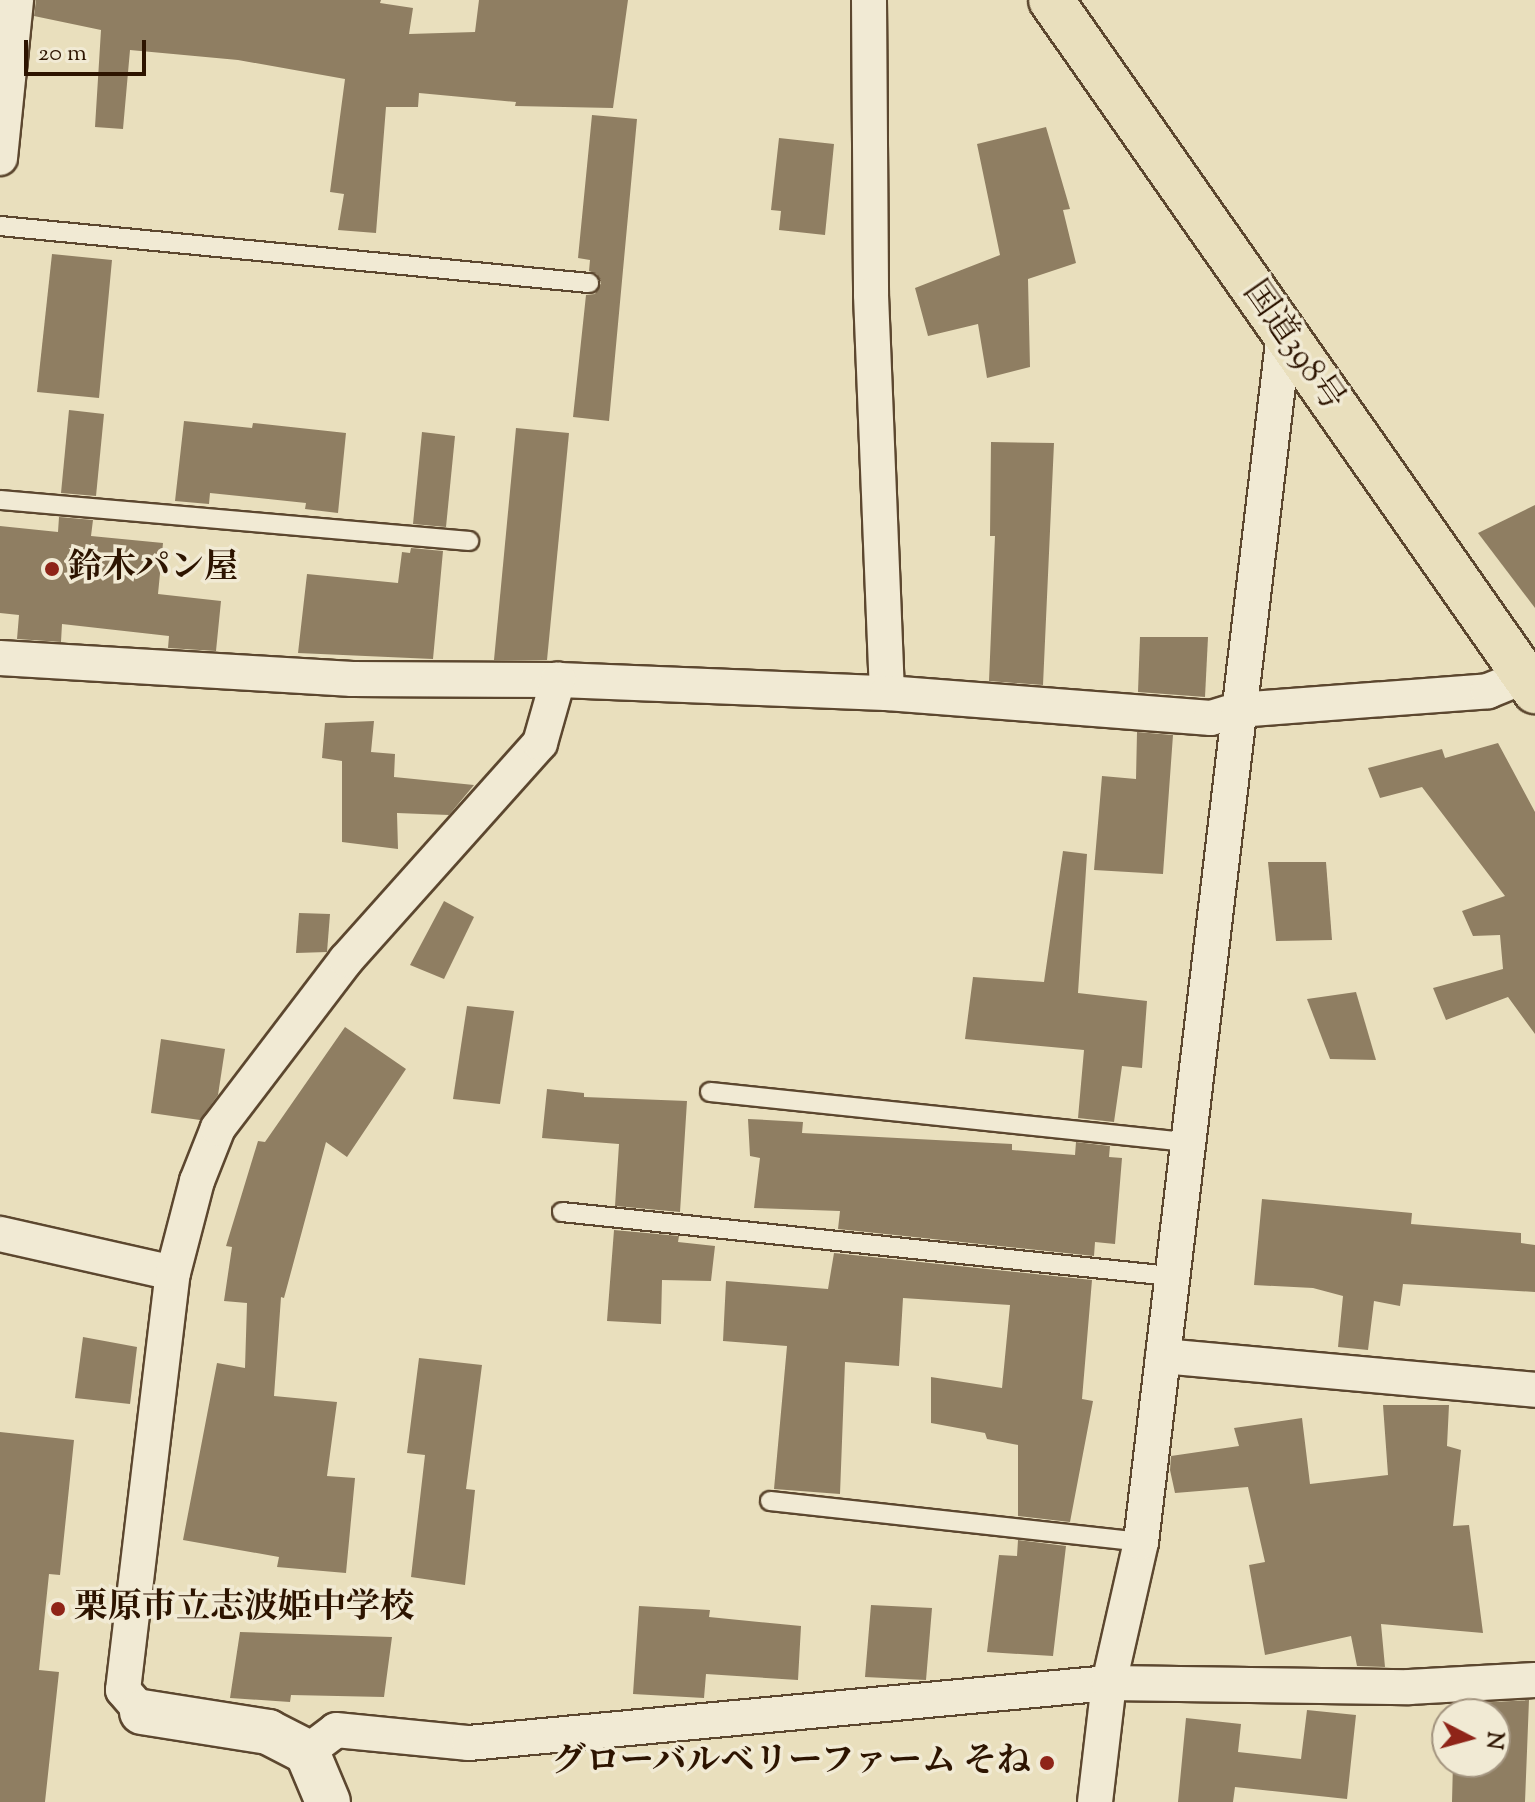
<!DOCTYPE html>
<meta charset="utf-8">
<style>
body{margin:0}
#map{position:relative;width:1535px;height:1802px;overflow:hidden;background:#e9dfbd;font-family:"Sorts Mill Goudy","Noto Serif JP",serif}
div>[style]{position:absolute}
.building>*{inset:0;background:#8f7e62}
.roads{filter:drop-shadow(2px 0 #5c472f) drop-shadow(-2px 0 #5c472f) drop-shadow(0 2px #5c472f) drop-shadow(0 -2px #5c472f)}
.service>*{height:18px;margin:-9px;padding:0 9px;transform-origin:9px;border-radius:9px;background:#f1ead4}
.minor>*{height:34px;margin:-17px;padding:0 17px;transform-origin:17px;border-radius:17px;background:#f1ead4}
.tertiary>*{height:44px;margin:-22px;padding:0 22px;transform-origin:22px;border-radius:22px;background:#f1ead4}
.trunk>*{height:44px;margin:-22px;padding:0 22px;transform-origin:22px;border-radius:22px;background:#e9dfbd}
.dots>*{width:22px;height:22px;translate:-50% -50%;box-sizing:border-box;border:4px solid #f1ead4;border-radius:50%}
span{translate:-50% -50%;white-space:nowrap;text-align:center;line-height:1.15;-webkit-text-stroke:7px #f1ead4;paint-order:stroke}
.street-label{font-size:34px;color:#2d1400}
.poi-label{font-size:34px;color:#2d1400;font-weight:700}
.left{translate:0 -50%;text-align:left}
.right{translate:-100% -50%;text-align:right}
.north{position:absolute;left:1431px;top:1698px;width:80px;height:80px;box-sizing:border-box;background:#f1ead4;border:2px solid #a3947f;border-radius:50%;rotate:96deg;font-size:22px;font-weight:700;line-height:32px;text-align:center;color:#2d1400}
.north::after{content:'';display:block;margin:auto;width:28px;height:36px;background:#8f2418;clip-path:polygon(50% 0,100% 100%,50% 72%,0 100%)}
.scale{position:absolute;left:24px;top:40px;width:122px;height:36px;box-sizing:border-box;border:4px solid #2d1400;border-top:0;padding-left:10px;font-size:24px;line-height:28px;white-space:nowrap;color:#2d1400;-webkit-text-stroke:6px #f1ead4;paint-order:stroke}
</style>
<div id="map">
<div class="building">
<i style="clip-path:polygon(36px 0,381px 0,380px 3px,413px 8px,409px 34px,475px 32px,479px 0,628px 0,613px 108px,515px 106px,516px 102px,419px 93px,418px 107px,386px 107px,376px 233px,338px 230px,344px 194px,330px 192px,345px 79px,238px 60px,130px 50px,123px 129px,95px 127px,101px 30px,34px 16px)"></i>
<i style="clip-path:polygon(592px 115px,637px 119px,609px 421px,573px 417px,586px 295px,595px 294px,601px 283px,597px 274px,589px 271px,590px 260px,578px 258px)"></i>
<i style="clip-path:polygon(1046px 127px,1070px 209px,1063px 210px,1076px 263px,1028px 279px,1030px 367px,987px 378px,978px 324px,928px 336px,915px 288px,1000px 255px,977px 144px)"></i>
<i style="clip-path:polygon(779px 138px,834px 144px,825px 235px,779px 230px,781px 211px,771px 210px)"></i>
<i style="clip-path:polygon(52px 254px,112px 260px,99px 398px,37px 392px)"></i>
<i style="clip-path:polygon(69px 410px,104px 414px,96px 496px,61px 493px)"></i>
<i style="clip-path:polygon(184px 421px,252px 428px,253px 423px,346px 433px,338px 513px,305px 509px,306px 503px,210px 493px,209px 504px,175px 501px)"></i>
<i style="clip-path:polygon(516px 428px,569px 433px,547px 660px,494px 660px)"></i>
<i style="clip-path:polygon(422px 432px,455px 436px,446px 527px,413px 524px)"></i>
<i style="clip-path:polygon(991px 442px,1054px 443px,1043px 685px,989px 681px,995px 536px,990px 536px)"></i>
<i style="clip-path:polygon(1535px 505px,1535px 608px,1478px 533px)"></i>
<i style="clip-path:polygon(59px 517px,93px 520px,91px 536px,163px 543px,158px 594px,221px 601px,216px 651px,168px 648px,169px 636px,62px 624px,61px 642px,17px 639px,19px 615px,0 613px,0 526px,58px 532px)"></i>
<i style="clip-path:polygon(411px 548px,443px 551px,433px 659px,298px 653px,307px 574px,398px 583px,402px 552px,410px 553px)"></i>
<i style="clip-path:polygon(1140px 637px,1208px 637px,1205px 697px,1138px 692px)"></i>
<i style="clip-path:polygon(374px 721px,371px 752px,395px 754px,394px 777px,474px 785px,449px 815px,397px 813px,398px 849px,342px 842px,342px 761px,322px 758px,325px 723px)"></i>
<i style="clip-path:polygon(1137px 732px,1173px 735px,1163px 874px,1094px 870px,1102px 776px,1136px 779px)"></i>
<i style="clip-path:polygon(1498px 743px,1535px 812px,1535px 1034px,1508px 997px,1446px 1020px,1433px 988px,1503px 969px,1500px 935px,1473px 936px,1462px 911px,1505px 896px,1422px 787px,1380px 798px,1368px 768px,1442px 749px,1445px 758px)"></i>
<i style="clip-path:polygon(1063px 851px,1087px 854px,1078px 993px,1147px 1001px,1142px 1068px,1122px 1066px,1114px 1122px,1078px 1118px,1084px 1050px,965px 1039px,973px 977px,1044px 982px)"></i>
<i style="clip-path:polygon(1268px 862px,1326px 862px,1332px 940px,1276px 941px)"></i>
<i style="clip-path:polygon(444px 901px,474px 917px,444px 979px,410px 965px)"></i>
<i style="clip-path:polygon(299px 913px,330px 914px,327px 952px,296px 953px)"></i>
<i style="clip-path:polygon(1356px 992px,1376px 1060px,1330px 1059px,1307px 999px)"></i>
<i style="clip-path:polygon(467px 1006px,514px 1011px,500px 1104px,453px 1099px)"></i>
<i style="clip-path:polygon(345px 1027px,406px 1069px,347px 1157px,326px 1142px,284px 1298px,281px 1297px,274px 1396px,337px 1402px,327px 1476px,355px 1478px,346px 1573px,277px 1567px,279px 1557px,183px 1540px,217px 1363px,245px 1368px,247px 1303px,224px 1301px,232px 1247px,226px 1246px,258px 1141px,265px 1142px)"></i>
<i style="clip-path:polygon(161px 1039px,225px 1049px,218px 1095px,200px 1120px,151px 1113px)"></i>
<i style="clip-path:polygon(547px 1089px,584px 1093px,584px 1097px,687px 1101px,680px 1212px,615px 1206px,619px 1144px,542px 1138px)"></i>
<i style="clip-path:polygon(748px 1119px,803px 1122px,802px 1133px,1012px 1144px,1012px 1150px,1075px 1155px,1076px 1142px,1110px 1146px,1109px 1157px,1122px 1158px,1115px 1244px,1095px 1242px,1094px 1256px,838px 1229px,840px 1211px,754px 1208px,760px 1158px,750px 1156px)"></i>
<i style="clip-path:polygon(1262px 1199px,1412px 1213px,1411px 1224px,1521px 1233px,1521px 1243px,1535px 1245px,1535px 1292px,1403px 1284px,1400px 1306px,1374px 1301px,1368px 1350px,1338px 1347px,1343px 1296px,1313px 1288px,1254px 1285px)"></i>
<i style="clip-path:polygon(614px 1230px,679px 1236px,678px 1242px,715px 1246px,711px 1281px,662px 1280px,661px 1324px,607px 1321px)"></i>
<i style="clip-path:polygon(834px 1253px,1092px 1280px,1082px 1399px,1093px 1401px,1070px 1522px,1018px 1516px,1018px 1445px,987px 1439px,985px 1433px,931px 1423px,931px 1377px,1002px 1388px,1010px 1305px,903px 1298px,899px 1366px,845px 1362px,840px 1494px,774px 1489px,787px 1346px,723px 1341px,726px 1281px,828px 1289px)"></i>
<i style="clip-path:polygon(83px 1337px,137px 1347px,130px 1404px,75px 1398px)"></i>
<i style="clip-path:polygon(419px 1358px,482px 1365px,466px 1489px,475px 1490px,465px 1585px,411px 1577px,425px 1455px,407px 1453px)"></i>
<i style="clip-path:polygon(1383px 1405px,1449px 1405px,1447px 1446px,1461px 1450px,1453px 1526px,1469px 1525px,1483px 1633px,1381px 1624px,1385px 1667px,1357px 1666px,1351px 1636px,1265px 1655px,1249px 1565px,1265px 1562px,1248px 1487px,1175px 1493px,1170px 1470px,1171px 1456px,1239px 1446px,1234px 1428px,1302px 1418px,1310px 1484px,1388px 1475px)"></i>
<i style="clip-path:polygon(0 1432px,74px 1440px,60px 1575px,49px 1574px,39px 1670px,59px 1672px,45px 1802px,0 1802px)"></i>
<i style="clip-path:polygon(1018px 1540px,1066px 1546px,1053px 1656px,987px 1652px,999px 1555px,1017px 1556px)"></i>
<i style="clip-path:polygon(871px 1605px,932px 1608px,926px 1680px,865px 1677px)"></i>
<i style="clip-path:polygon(639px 1606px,710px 1610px,709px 1617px,801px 1626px,798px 1680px,706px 1674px,704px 1698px,633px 1694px)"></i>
<i style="clip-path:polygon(240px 1632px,392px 1637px,384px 1697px,291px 1695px,290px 1702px,230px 1698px)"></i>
<i style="clip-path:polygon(1529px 1700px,1525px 1802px,1452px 1802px,1453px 1762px,1495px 1762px,1495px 1714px,1473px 1714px,1475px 1703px)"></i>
<i style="clip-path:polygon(1307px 1710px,1356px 1715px,1347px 1799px,1235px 1787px,1233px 1802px,1178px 1802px,1186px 1718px,1241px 1724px,1238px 1752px,1301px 1759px)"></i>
</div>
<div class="roads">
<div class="service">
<i style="left:0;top:226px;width:592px;rotate:5.53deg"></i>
<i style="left:0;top:500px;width:471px;rotate:5deg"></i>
<i style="left:710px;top:1092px;width:480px;rotate:6deg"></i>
<i style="left:562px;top:1212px;width:611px;rotate:6.01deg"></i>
<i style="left:770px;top:1501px;width:373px;rotate:6.3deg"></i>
</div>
<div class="minor">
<i style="left:869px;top:0;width:295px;rotate:89.6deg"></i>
<i style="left:871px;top:295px;width:398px;rotate:87.7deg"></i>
<i style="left:0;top:158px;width:159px;rotate:-84.2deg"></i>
<i style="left:0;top:658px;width:353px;rotate:3.4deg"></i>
<i style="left:352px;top:679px;width:206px;rotate:0.3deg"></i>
<i style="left:558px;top:680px;width:329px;rotate:2.3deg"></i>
<i style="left:887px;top:693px;width:325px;rotate:4.4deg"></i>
<i style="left:1211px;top:718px;width:28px;rotate:-17deg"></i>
<i style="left:1238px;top:710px;width:251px;rotate:-4.3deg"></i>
<i style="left:1488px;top:691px;width:51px;rotate:-22deg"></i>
<i style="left:0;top:1234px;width:177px;rotate:12.7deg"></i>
<i style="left:1163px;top:1356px;width:374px;rotate:5.2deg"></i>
<i style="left:142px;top:1712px;width:29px;rotate:-131deg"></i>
<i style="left:123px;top:1690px;width:420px;rotate:-83.2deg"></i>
<i style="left:173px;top:1273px;width:95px;rotate:-75.4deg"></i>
<i style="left:197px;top:1181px;width:57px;rotate:-68.4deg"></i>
<i style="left:218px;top:1128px;width:211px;rotate:-52.7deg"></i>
<i style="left:346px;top:960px;width:291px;rotate:-48.2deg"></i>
<i style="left:540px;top:743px;width:66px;rotate:-74.1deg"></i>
<i style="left:307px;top:1752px;width:36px;rotate:-37deg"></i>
<i style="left:336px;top:1730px;width:134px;rotate:5.6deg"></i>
<i style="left:469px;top:1743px;width:643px;rotate:-5.36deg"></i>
<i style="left:1109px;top:1683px;width:300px;rotate:0.8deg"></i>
<i style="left:1409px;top:1687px;width:126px;rotate:-3.2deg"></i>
<i style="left:1095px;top:1802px;width:120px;rotate:-83.3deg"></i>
<i style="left:1109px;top:1683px;width:145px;rotate:-77.2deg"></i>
<i style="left:1141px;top:1542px;width:1217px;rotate:-83.25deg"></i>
</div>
<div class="tertiary">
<i style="left:142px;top:1712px;width:128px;rotate:9deg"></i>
<i style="left:268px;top:1732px;width:44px;rotate:27.1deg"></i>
<i style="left:307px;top:1752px;width:54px;rotate:67.2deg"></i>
</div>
<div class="trunk">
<i style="left:1051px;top:0;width:844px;rotate:54.99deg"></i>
</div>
</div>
<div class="dots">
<i style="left:52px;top:569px;background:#8f2418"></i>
<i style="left:58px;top:1609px;background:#8f2418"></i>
<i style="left:1047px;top:1763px;background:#8f2418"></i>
</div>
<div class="street-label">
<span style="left:1293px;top:346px;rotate:55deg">国道398号</span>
</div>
<div class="poi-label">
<span class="left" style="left:68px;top:569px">鈴木パン屋</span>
<span class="left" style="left:74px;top:1609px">栗原市立志波姫中学校</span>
<span class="right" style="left:1031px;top:1763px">グローバルベリーファーム そね</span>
</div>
<div class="north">N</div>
<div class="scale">20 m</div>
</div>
